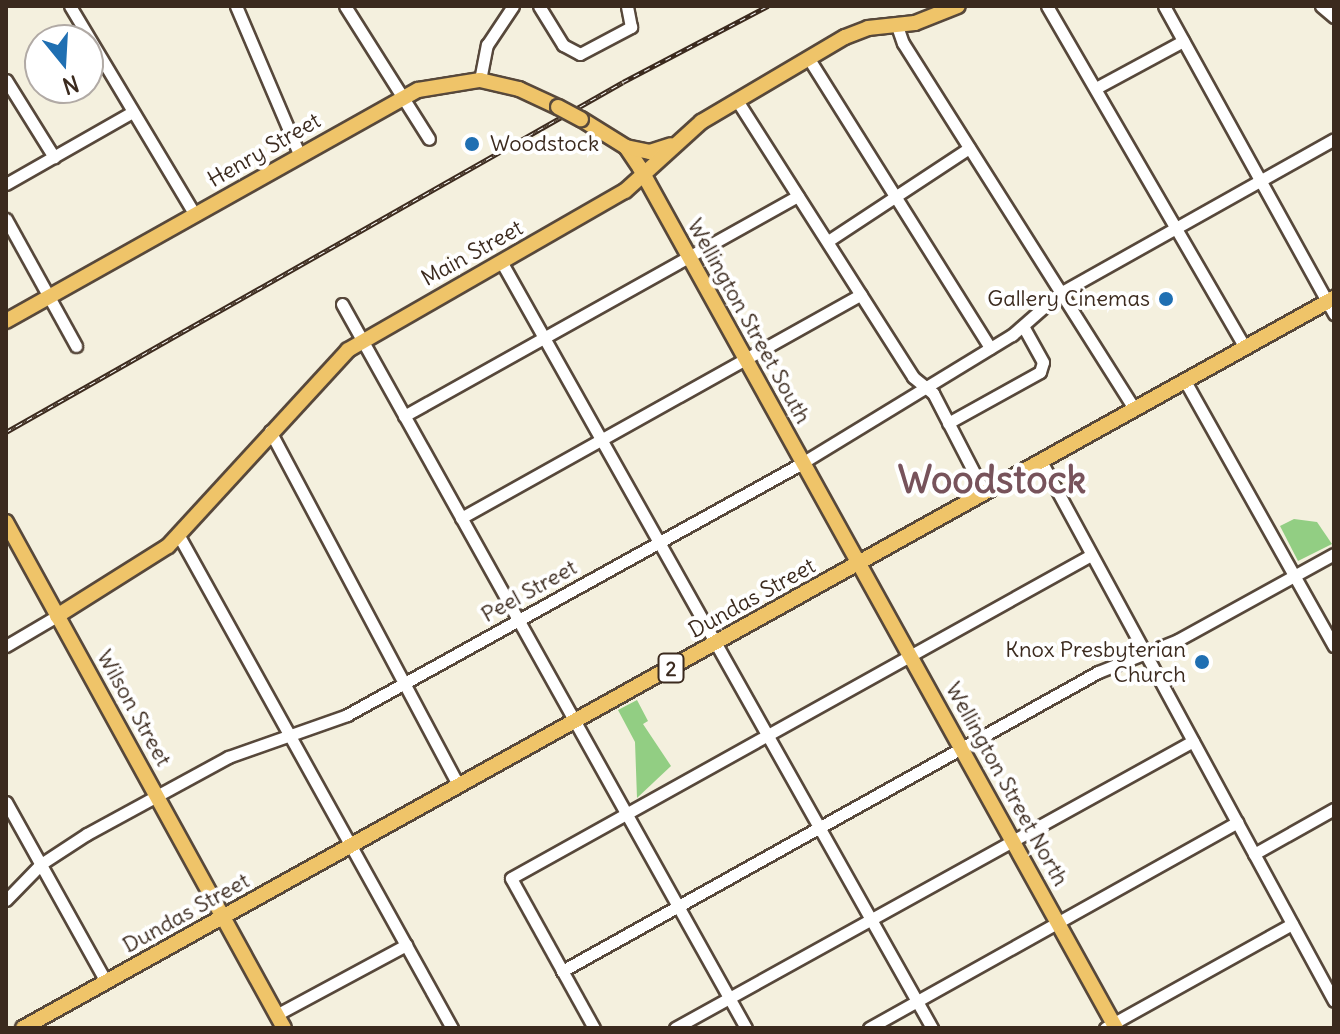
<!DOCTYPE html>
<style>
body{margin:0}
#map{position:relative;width:1340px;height:1034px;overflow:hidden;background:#f4f0de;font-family:Delius,sans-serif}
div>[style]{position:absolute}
.green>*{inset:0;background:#92ce83}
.roads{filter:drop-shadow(2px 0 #57483b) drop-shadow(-2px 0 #57483b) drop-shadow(0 2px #57483b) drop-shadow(0 -2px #57483b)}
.minor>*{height:11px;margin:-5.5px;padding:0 5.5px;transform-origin:5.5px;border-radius:5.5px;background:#fff}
.major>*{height:14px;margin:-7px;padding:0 7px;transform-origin:7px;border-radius:7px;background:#efc469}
.rail>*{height:5px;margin-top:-2.5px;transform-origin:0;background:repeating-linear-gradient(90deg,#fff 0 6px,#3b2a1e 0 12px);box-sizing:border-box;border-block:2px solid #3b2a1e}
.bridges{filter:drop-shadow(2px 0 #57483b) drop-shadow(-2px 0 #57483b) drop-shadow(0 2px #57483b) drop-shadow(0 -2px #57483b)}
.major-bridge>*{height:14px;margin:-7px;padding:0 7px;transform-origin:7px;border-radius:7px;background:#efc469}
.dots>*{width:22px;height:22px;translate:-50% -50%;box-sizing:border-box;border:4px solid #fff;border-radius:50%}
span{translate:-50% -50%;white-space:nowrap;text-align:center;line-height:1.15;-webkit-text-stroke:8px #fff;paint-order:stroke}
.shield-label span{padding:2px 6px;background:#fff;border:2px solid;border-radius:6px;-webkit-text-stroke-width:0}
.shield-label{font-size:20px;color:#3b2a1e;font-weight:700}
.poi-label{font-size:22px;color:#3b2a1e}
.left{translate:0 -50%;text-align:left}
.right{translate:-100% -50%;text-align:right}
.street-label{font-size:22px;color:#3b2a1e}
.town-label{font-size:38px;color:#77535b;font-weight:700}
.frame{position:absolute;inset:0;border:8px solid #3b2a1e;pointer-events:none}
.north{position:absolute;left:24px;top:24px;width:80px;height:80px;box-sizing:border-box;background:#fff;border:2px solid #b1aaa5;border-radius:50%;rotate:162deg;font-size:22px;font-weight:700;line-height:32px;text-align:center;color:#3b2a1e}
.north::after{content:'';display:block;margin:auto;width:28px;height:36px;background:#1f6fb2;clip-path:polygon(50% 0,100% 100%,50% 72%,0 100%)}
</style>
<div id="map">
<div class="green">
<i style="clip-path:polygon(1294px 519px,1317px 522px,1332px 544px,1298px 561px,1280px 526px)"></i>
<i style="clip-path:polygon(637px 700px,648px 721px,643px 724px,671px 766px,637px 798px,635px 742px,618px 710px)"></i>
</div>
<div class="roads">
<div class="minor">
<i style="left:70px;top:6px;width:244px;rotate:59.1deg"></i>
<i style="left:236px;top:6px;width:161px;rotate:66.9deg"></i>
<i style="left:345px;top:6px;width:157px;rotate:57.7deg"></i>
<i style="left:539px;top:6px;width:46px;rotate:58.4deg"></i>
<i style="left:563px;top:45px;width:19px;rotate:28deg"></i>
<i style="left:580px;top:54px;width:58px;rotate:-27.9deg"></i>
<i style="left:631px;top:27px;width:21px;rotate:-101deg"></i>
<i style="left:1047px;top:6px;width:395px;rotate:59.9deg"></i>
<i style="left:1164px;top:6px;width:352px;rotate:61.1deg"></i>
<i style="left:1321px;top:6px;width:17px;rotate:40deg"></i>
<i style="left:897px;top:26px;width:18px;rotate:71deg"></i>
<i style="left:903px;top:43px;width:433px;rotate:57.7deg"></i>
<i style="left:809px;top:59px;width:341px;rotate:57.9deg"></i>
<i style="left:6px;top:80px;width:91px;rotate:58.1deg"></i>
<i style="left:480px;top:80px;width:36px;rotate:-79deg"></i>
<i style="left:487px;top:45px;width:47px;rotate:-56.3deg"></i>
<i style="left:1096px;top:88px;width:99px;rotate:-28.4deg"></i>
<i style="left:738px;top:102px;width:326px;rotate:57.5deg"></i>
<i style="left:913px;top:377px;width:26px;rotate:39deg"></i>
<i style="left:933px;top:393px;width:111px;rotate:62.7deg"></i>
<i style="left:6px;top:184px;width:145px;rotate:-29.7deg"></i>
<i style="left:6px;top:219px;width:145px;rotate:61.1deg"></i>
<i style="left:828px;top:241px;width:169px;rotate:-33.4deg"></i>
<i style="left:502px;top:263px;width:878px;rotate:60.66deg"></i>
<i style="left:342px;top:304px;width:829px;rotate:60.84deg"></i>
<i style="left:1185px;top:381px;width:304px;rotate:60.7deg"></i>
<i style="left:404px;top:416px;width:451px;rotate:-29.2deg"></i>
<i style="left:948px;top:423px;width:105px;rotate:-29deg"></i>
<i style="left:1040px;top:372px;width:10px;rotate:-73deg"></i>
<i style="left:1043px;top:362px;width:41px;rotate:-119.1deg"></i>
<i style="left:270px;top:431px;width:402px;rotate:62deg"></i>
<i style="left:1041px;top:461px;width:614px;rotate:61.52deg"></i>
<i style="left:461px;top:518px;width:458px;rotate:-29.2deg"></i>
<i style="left:179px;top:536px;width:563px;rotate:60.98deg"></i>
<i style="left:6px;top:646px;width:59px;rotate:-30.5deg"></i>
<i style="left:6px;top:802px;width:206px;rotate:60.9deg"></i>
<i style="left:1254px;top:854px;width:92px;rotate:-29.4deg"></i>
<i style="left:6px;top:900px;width:50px;rotate:-45.8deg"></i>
<i style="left:41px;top:864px;width:55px;rotate:-33.1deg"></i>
<i style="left:87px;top:834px;width:161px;rotate:-28.6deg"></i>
<i style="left:228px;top:757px;width:126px;rotate:-19.4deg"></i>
<i style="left:347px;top:715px;width:514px;rotate:-28.96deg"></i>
<i style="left:797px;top:466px;width:252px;rotate:-31.4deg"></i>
<i style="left:1012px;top:335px;width:64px;rotate:-41.2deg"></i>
<i style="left:1060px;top:293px;width:314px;rotate:-29.3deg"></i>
<i style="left:562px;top:971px;width:614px;rotate:-29.15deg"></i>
<i style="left:1098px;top:672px;width:86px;rotate:-21.8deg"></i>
<i style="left:1178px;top:640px;width:178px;rotate:-28.9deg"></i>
<i style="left:276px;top:1015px;width:148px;rotate:-28.3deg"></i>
<i style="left:594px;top:1028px;width:171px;rotate:-119deg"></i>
<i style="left:511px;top:878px;width:664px;rotate:-29.11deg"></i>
<i style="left:675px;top:1028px;width:592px;rotate:-28.99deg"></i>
<i style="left:869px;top:1028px;width:422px;rotate:-29.2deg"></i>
<i style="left:1105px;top:1028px;width:214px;rotate:-29.1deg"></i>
</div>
<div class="major">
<i style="left:581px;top:119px;width:53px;rotate:31.9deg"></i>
<i style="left:626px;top:147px;width:25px;rotate:56deg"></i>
<i style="left:640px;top:168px;width:983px;rotate:61.04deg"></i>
<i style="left:626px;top:147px;width:25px;rotate:12deg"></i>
<i style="left:650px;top:152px;width:22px;rotate:-18deg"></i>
<i style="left:6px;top:321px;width:472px;rotate:-29.3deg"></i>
<i style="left:418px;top:90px;width:63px;rotate:-9.2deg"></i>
<i style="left:480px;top:80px;width:40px;rotate:13deg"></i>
<i style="left:519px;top:89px;width:43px;rotate:24.8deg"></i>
<i style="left:6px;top:522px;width:577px;rotate:61.22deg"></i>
<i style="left:57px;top:616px;width:131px;rotate:-32.2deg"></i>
<i style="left:168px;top:546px;width:266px;rotate:-47.4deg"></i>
<i style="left:348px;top:350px;width:319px;rotate:-29.9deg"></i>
<i style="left:625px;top:191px;width:103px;rotate:-42.2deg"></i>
<i style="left:701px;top:122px;width:167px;rotate:-30.6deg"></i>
<i style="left:845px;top:37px;width:25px;rotate:-21deg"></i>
<i style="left:868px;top:28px;width:47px;rotate:-6.1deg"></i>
<i style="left:915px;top:23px;width:46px;rotate:-21.6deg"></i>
<i style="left:23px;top:1028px;width:1501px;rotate:-29.11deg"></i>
</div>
</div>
<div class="rail">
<i style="left:6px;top:432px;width:709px;rotate:-29.56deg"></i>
<i style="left:623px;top:82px;width:164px;rotate:-27.7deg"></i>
</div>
<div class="bridges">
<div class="major-bridge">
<i style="left:558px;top:107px;width:26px;rotate:28deg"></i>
</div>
</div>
<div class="dots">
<i style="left:472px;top:144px;background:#1f6fb2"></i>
<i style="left:1166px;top:299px;background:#1f6fb2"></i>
<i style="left:1202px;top:662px;background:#1f6fb2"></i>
</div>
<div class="shield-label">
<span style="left:671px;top:668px">2</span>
</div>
<div class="poi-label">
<span class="left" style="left:490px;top:144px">Woodstock</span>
<span class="right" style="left:1150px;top:299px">Gallery Cinemas</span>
<span class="right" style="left:1186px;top:662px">Knox Presbyterian<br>Church</span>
</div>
<div class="street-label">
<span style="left:264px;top:150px;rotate:-30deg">Henry Street</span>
<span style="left:472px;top:253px;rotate:-29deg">Main Street</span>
<span style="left:749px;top:321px;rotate:61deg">Wellington Street South</span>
<span style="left:529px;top:591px;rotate:-29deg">Peel Street</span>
<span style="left:752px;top:598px;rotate:-29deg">Dundas Street</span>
<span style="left:134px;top:708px;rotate:61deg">Wilson Street</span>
<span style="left:1007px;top:784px;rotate:61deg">Wellington Street North</span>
<span style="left:186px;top:913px;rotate:-29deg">Dundas Street</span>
</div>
<div class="town-label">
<span style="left:992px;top:480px">Woodstock</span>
</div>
<div class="frame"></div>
<div class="north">N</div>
</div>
